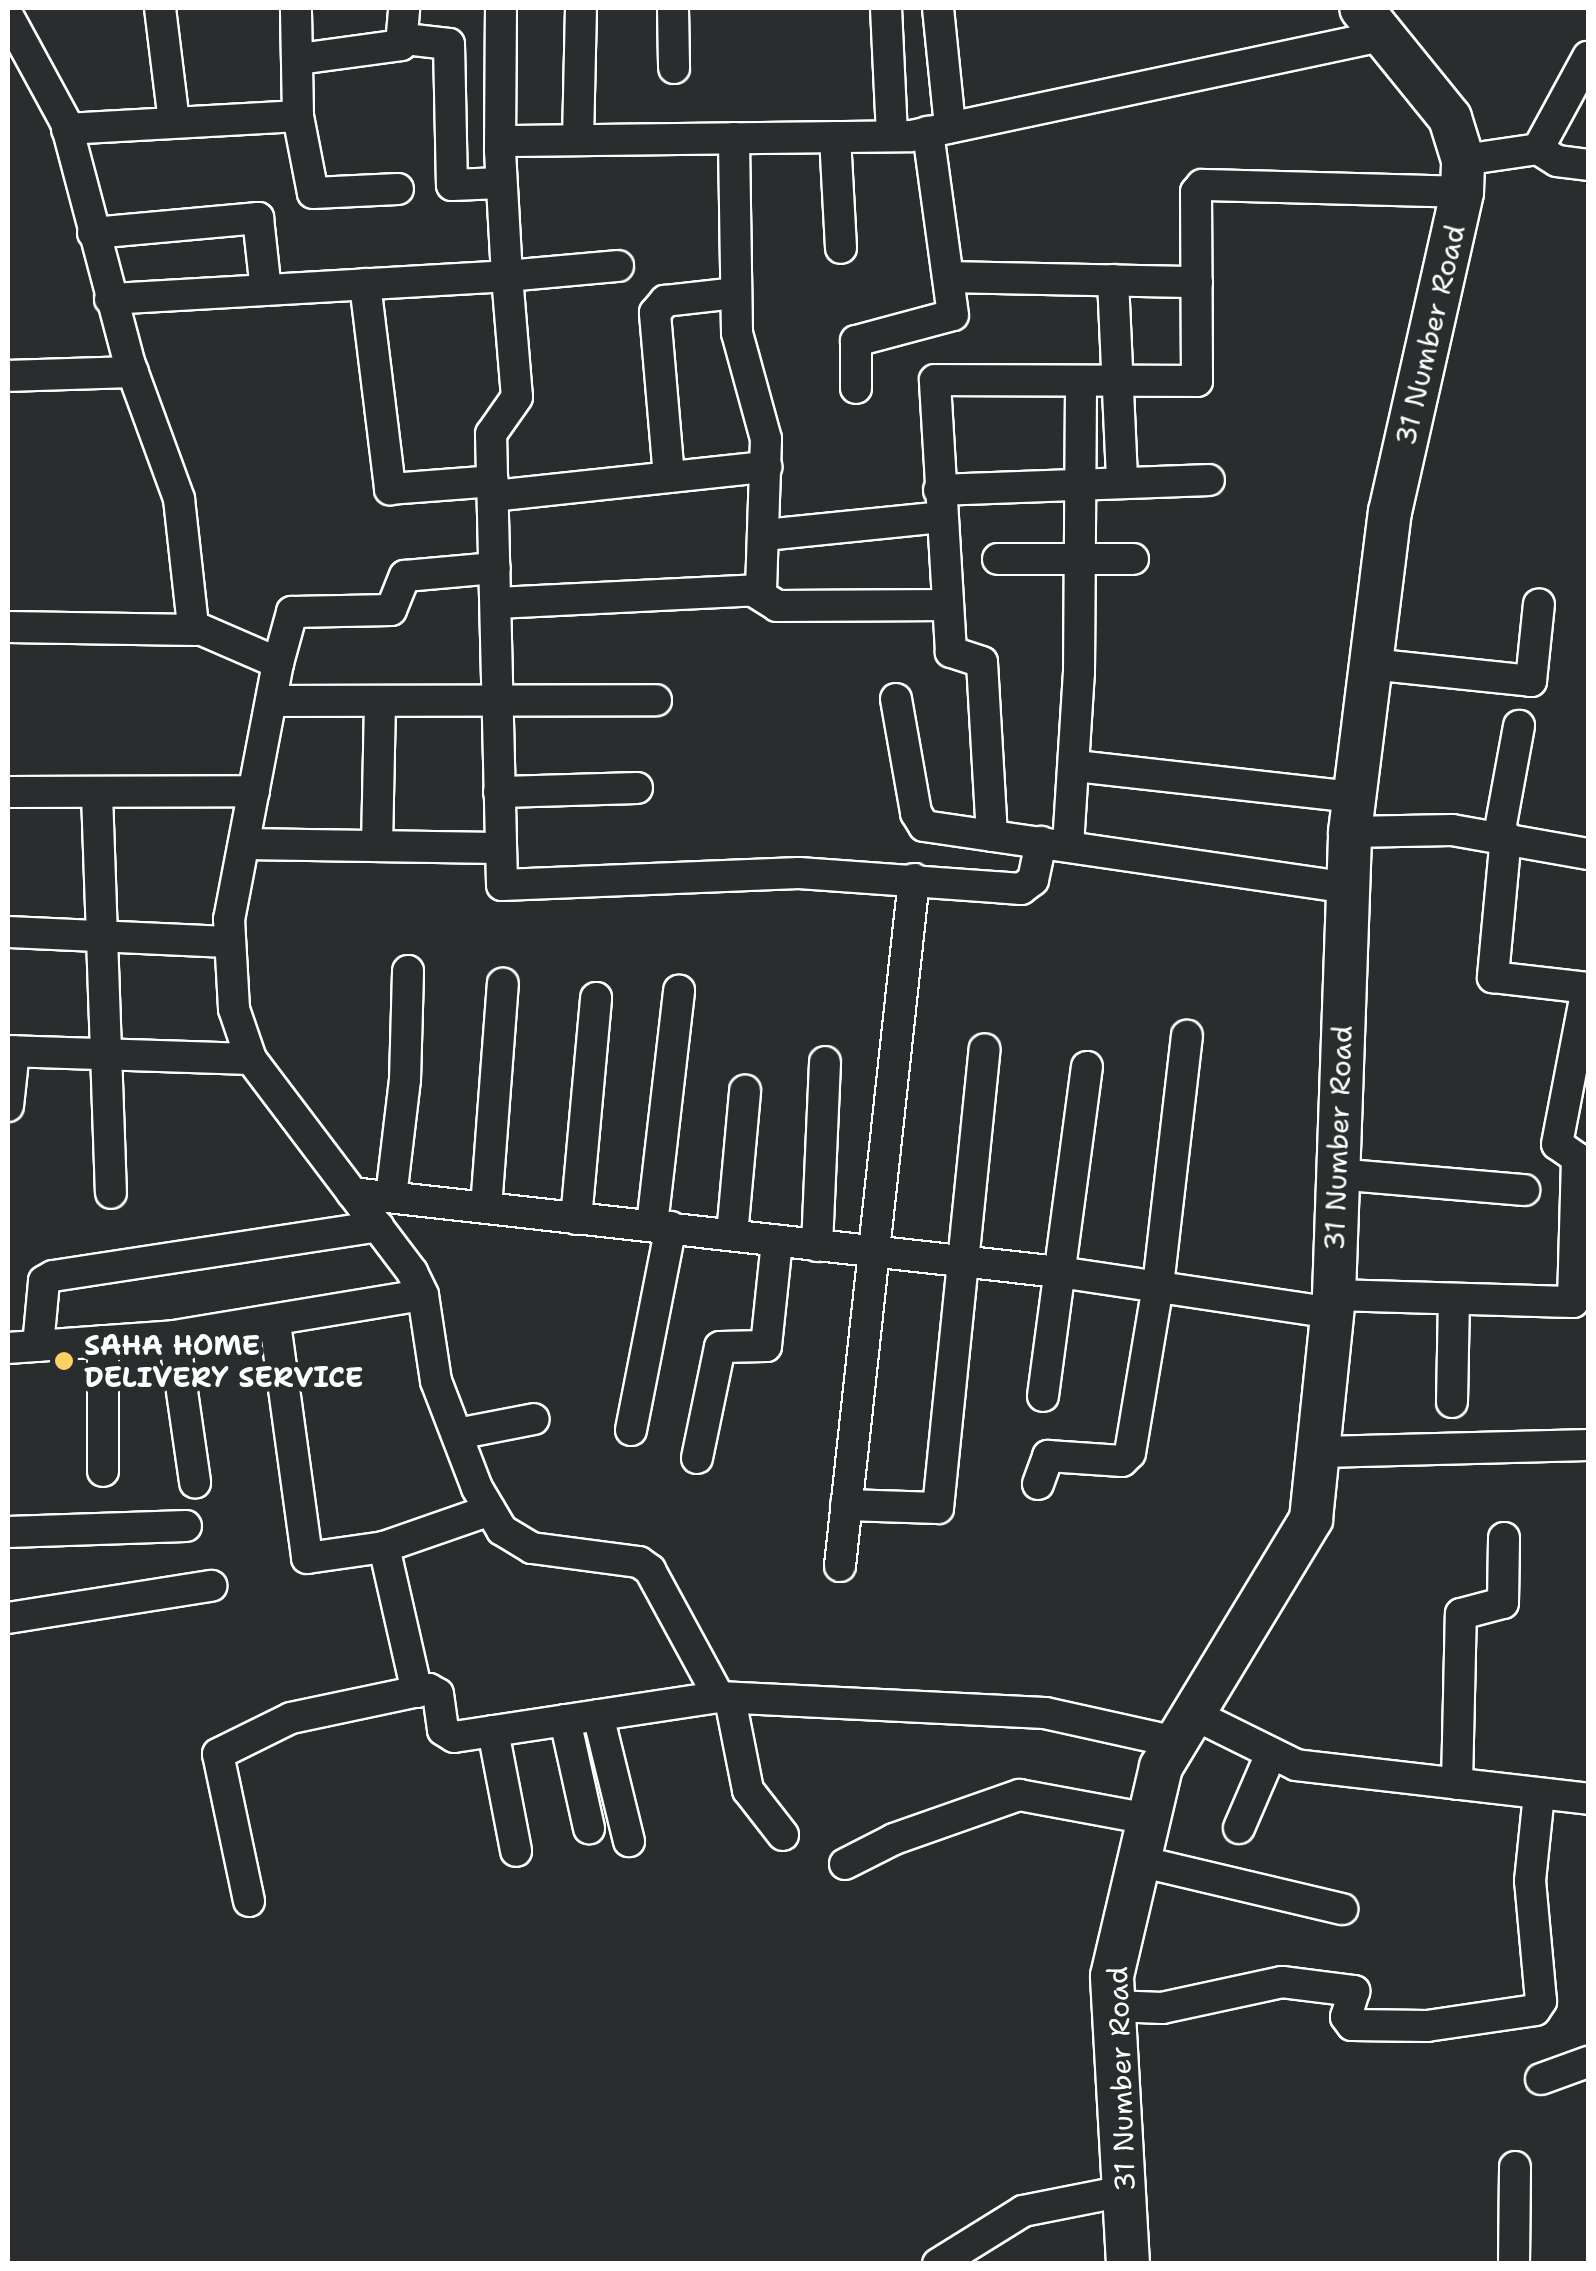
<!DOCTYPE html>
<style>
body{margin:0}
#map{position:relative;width:1596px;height:2271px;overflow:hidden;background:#2a2d2e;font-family:"Shantell Sans",sans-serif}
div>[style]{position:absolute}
.roads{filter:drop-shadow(2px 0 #fff) drop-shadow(-2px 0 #fff) drop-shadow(0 2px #fff) drop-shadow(0 -2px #fff)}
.street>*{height:30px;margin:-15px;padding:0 15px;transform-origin:15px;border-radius:15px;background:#2a2d2e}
.secondary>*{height:42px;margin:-21px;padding:0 21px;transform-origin:21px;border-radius:21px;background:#2a2d2e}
.dots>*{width:28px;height:28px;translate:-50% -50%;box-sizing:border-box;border:5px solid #2a2d2e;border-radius:50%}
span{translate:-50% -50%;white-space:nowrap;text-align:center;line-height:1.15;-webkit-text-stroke:10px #2a2d2e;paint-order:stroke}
.street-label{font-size:28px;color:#fff}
.poi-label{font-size:28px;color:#fff;font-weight:700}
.left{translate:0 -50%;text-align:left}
.frame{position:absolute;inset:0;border:10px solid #fff;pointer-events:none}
</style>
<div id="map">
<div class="roads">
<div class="street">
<i style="left:160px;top:8px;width:115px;rotate:83deg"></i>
<i style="left:673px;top:8px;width:60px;rotate:89deg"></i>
<i style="left:886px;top:8px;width:128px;rotate:87.3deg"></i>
<i style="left:938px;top:8px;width:120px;rotate:84.2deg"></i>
<i style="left:8px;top:16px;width:122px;rotate:61.5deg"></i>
<i style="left:66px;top:123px;width:247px;rotate:75.2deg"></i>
<i style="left:129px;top:362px;width:146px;rotate:69.9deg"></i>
<i style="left:179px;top:499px;width:128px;rotate:83.7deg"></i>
<i style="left:193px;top:626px;width:93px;rotate:23.5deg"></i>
<i style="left:278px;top:663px;width:261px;rotate:100.8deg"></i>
<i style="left:229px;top:919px;width:90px;rotate:86.8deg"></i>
<i style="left:234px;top:1009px;width:53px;rotate:71.2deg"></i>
<i style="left:251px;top:1059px;width:267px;rotate:52.9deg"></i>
<i style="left:412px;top:1272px;width:25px;rotate:64deg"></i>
<i style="left:423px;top:1295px;width:87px;rotate:81.4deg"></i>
<i style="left:436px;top:1381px;width:115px;rotate:69deg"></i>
<i style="left:477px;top:1488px;width:49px;rotate:59.2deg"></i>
<i style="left:502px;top:1530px;width:35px;rotate:31deg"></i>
<i style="left:532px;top:1548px;width:108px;rotate:7.5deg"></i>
<i style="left:639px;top:1562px;width:14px;rotate:36deg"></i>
<i style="left:650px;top:1570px;width:145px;rotate:61.5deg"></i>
<i style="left:719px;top:1697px;width:326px;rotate:2.8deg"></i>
<i style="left:1045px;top:1713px;width:134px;rotate:12.5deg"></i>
<i style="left:405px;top:39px;width:44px;rotate:6.5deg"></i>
<i style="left:449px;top:44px;width:141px;rotate:88.8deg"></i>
<i style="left:452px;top:185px;width:49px;rotate:-2.3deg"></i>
<i style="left:299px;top:59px;width:103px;rotate:-7.8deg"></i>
<i style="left:401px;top:45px;width:37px;rotate:-85deg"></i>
<i style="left:298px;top:116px;width:78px;rotate:79deg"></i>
<i style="left:313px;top:193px;width:85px;rotate:-2.7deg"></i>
<i style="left:67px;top:129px;width:231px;rotate:-3.2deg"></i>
<i style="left:298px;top:116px;width:108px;rotate:-91.1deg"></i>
<i style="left:835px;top:137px;width:111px;rotate:86.9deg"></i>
<i style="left:578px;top:140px;width:132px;rotate:-88.7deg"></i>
<i style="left:500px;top:148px;width:140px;rotate:-89.6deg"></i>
<i style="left:1538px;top:149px;width:22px;rotate:32deg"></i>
<i style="left:1557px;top:161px;width:31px;rotate:7deg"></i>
<i style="left:1463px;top:160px;width:76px;rotate:-8.3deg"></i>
<i style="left:1538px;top:149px;width:105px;rotate:-61.5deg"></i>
<i style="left:93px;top:233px;width:166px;rotate:-5.2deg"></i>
<i style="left:258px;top:218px;width:72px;rotate:83.7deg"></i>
<i style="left:618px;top:266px;width:111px;rotate:174.9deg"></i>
<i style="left:507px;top:276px;width:121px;rotate:85.3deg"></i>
<i style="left:517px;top:397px;width:45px;rotate:125.1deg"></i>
<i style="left:491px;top:434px;width:451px;rotate:88.6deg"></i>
<i style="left:502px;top:885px;width:297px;rotate:-2.3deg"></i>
<i style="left:799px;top:873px;width:223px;rotate:4.1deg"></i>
<i style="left:1021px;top:889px;width:15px;rotate:-37deg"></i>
<i style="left:1033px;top:880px;width:39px;rotate:-78deg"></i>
<i style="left:949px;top:277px;width:248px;rotate:1.2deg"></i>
<i style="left:1113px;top:280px;width:201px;rotate:87.4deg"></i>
<i style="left:365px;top:284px;width:207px;rotate:83deg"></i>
<i style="left:390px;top:489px;width:103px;rotate:-4.4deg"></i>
<i style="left:110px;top:299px;width:398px;rotate:-3.3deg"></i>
<i style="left:507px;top:276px;width:127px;rotate:-93.2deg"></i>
<i style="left:500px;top:149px;width:11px;rotate:-49deg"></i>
<i style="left:507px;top:141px;width:404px;rotate:-0.7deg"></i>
<i style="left:911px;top:136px;width:481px;rotate:-12deg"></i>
<i style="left:8px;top:376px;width:125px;rotate:-1.8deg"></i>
<i style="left:856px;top:388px;width:47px;rotate:-90deg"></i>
<i style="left:856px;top:341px;width:100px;rotate:-15deg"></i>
<i style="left:953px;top:315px;width:185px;rotate:-97.8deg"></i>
<i style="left:669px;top:477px;width:165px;rotate:-94.9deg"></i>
<i style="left:655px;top:313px;width:16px;rotate:-50deg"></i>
<i style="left:665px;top:301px;width:71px;rotate:-6.4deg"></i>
<i style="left:939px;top:490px;width:270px;rotate:-2.1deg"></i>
<i style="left:493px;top:496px;width:275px;rotate:-6.1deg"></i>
<i style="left:765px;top:535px;width:177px;rotate:-5.8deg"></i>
<i style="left:998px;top:559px;width:135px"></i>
<i style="left:755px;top:592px;width:26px;rotate:32deg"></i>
<i style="left:777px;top:606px;width:171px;rotate:-0.3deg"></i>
<i style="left:497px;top:603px;width:264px;rotate:-2.8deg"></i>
<i style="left:761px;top:590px;width:151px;rotate:-88.1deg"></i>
<i style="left:766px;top:439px;width:110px;rotate:-105.3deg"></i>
<i style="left:737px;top:333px;width:195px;rotate:-90.9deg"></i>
<i style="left:8px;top:627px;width:188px;rotate:0.9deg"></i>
<i style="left:278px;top:663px;width:53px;rotate:-74.6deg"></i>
<i style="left:292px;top:612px;width:99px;rotate:-1.2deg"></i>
<i style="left:391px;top:610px;width:37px;rotate:-68deg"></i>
<i style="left:405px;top:576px;width:90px;rotate:-5.1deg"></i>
<i style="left:1370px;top:664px;width:162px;rotate:6deg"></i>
<i style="left:1531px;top:681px;width:77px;rotate:-84.1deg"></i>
<i style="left:896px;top:699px;width:116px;rotate:80deg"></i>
<i style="left:916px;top:813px;width:15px;rotate:58deg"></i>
<i style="left:924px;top:826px;width:429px;rotate:8.3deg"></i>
<i style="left:271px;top:701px;width:385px;rotate:-0.1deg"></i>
<i style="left:1076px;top:766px;width:280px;rotate:6.4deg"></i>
<i style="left:8px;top:792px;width:246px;rotate:-0.2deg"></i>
<i style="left:499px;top:792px;width:138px;rotate:-1.7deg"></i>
<i style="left:97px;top:794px;width:399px;rotate:88deg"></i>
<i style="left:1350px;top:832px;width:102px;rotate:-1.1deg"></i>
<i style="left:1452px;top:830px;width:138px;rotate:10deg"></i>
<i style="left:1499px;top:835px;width:111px;rotate:-79.6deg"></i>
<i style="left:992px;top:836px;width:174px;rotate:-93.3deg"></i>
<i style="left:982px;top:662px;width:33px;rotate:-162deg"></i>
<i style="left:951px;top:652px;width:272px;rotate:-93.4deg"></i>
<i style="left:935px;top:380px;width:262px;rotate:0.2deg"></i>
<i style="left:1197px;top:381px;width:189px;rotate:-90.3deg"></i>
<i style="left:1196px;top:192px;width:9px;rotate:-49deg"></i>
<i style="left:1202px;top:185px;width:260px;rotate:1.5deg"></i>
<i style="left:1506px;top:836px;width:142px;rotate:95.3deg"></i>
<i style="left:1493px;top:977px;width:96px;rotate:6.6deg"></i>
<i style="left:244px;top:844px;width:254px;rotate:0.9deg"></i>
<i style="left:377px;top:846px;width:145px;rotate:-88.8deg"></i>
<i style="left:1068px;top:846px;width:173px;rotate:-86.4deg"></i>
<i style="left:1079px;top:673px;width:290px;rotate:-89.6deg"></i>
<i style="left:8px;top:932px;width:221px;rotate:2.6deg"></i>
<i style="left:8px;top:1051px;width:243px;rotate:1.9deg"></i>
<i style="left:8px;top:1106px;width:55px;rotate:-83.8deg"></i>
<i style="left:1336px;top:1174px;width:189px;rotate:4.9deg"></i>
<i style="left:352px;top:1193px;width:711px;rotate:6.38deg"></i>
<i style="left:1059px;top:1272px;width:276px;rotate:8.5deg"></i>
<i style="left:391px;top:1197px;width:118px;rotate:-83.2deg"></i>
<i style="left:405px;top:1080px;width:109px;rotate:-88.4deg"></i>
<i style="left:486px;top:1208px;width:225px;rotate:-85.7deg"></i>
<i style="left:576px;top:1219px;width:222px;rotate:-84.8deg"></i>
<i style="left:652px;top:1225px;width:236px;rotate:-83.4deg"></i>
<i style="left:732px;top:1235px;width:145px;rotate:-84.8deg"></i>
<i style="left:817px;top:1246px;width:184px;rotate:-87.5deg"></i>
<i style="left:1334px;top:1295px;width:239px;rotate:1.7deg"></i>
<i style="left:1573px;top:1302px;width:144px;rotate:-88.4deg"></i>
<i style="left:1577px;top:1158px;width:24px;rotate:-145deg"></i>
<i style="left:1557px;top:1144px;width:159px;rotate:-79.1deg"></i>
<i style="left:275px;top:1323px;width:237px;rotate:82.2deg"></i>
<i style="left:307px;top:1558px;width:78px;rotate:-8.1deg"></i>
<i style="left:174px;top:1336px;width:148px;rotate:81.8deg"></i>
<i style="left:103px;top:1341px;width:130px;rotate:90deg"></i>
<i style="left:38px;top:1346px;width:65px;rotate:-84.7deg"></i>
<i style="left:44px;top:1281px;width:10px;rotate:-29deg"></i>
<i style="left:53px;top:1276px;width:329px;rotate:-8.7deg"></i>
<i style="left:8px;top:1348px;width:166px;rotate:-4.1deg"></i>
<i style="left:174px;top:1336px;width:252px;rotate:-9.4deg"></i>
<i style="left:1043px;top:1396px;width:332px;rotate:-82.4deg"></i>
<i style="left:1452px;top:1402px;width:103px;rotate:-88.9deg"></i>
<i style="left:631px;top:1430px;width:207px;rotate:-78.9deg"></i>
<i style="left:457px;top:1434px;width:78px;rotate:-11deg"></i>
<i style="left:1318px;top:1452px;width:270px;rotate:-1.5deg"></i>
<i style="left:697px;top:1458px;width:113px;rotate:-78.3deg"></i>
<i style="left:720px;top:1347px;width:46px;rotate:-1.2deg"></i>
<i style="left:766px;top:1346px;width:106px;rotate:-84deg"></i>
<i style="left:1038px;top:1484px;width:30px;rotate:-70deg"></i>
<i style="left:1048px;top:1456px;width:74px;rotate:3.9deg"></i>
<i style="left:1122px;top:1461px;width:11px;rotate:-45deg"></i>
<i style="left:1130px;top:1453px;width:169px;rotate:-80.5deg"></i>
<i style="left:1158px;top:1286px;width:252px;rotate:-83.4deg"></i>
<i style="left:846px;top:1505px;width:92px;rotate:1.9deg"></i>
<i style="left:938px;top:1508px;width:461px;rotate:-84.2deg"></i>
<i style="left:8px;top:1532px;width:178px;rotate:-1.9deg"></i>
<i style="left:840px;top:1566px;width:691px;rotate:-83.85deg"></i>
<i style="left:8px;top:1618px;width:206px;rotate:-9deg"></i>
<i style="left:417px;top:1692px;width:149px;rotate:-102.8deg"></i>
<i style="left:384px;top:1547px;width:112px;rotate:-19.2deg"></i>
<i style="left:730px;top:1699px;width:93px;rotate:78.8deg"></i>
<i style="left:748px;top:1790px;width:57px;rotate:52.1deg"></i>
<i style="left:1193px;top:1714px;width:115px;rotate:26.3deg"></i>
<i style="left:1296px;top:1765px;width:294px;rotate:6.6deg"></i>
<i style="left:598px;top:1715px;width:130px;rotate:76.2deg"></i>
<i style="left:565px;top:1720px;width:111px;rotate:77.5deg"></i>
<i style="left:493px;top:1731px;width:122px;rotate:79.1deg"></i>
<i style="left:1457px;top:1784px;width:170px;rotate:-88.7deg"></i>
<i style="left:1461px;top:1614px;width:43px;rotate:-14.7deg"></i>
<i style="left:1503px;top:1603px;width:65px;rotate:-89.1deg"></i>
<i style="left:1239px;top:1828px;width:78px;rotate:-66.7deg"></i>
<i style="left:1139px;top:1861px;width:209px;rotate:13.3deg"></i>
<i style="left:845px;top:1864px;width:55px;rotate:-27deg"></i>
<i style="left:894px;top:1839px;width:133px;rotate:-19.4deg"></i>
<i style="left:1019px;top:1795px;width:132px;rotate:10.5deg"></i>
<i style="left:249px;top:1901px;width:150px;rotate:-101.9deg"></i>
<i style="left:218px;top:1754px;width:81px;rotate:-26.3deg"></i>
<i style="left:291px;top:1718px;width:141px;rotate:-11.9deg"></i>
<i style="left:429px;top:1689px;width:10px;rotate:29deg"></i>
<i style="left:438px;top:1694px;width:36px;rotate:82deg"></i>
<i style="left:443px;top:1730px;width:13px;rotate:32deg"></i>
<i style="left:454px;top:1737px;width:268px;rotate:-8.6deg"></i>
<i style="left:1114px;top:2006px;width:48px;rotate:2.4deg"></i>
<i style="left:1162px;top:2008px;width:123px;rotate:-12.2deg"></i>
<i style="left:1282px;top:1982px;width:73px;rotate:7.1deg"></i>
<i style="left:1354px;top:1991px;width:27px;rotate:107deg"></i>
<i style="left:1346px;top:2017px;width:10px;rotate:53deg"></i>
<i style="left:1352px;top:2025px;width:75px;rotate:0.8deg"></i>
<i style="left:1427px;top:2026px;width:109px;rotate:-8.4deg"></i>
<i style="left:1535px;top:2010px;width:11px;rotate:-56deg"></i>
<i style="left:1541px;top:2001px;width:121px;rotate:-95.2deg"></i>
<i style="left:1530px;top:1881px;width:87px;rotate:-84.1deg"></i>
<i style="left:1541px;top:2079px;width:50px;rotate:-19.9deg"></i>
<i style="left:938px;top:2264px;width:100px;rotate:-31.9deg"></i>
<i style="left:1023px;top:2211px;width:103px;rotate:-11.2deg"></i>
<i style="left:1514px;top:2264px;width:97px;rotate:-89.4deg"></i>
</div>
<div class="secondary">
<i style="left:1128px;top:2264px;width:288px;rotate:-93.2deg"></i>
<i style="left:1112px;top:1976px;width:215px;rotate:-76.8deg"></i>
<i style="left:1161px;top:1767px;width:290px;rotate:-58.8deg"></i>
<i style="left:1311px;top:1519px;width:225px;rotate:-84.1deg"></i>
<i style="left:1334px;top:1295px;width:463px;rotate:-88deg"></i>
<i style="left:1350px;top:832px;width:322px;rotate:-82.9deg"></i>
<i style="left:1390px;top:512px;width:328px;rotate:-77.3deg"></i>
<i style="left:1462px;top:192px;width:32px;rotate:-88deg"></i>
<i style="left:1463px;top:160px;width:44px;rotate:-107.2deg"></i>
<i style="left:1450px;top:118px;width:141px;rotate:-129deg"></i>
</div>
</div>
<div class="dots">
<i style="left:64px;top:1361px;background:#ffd166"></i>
</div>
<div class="street-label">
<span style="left:1430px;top:335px;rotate:-77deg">31 Number Road</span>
<span style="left:1338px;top:1138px;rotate:-88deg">31 Number Road</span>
<span style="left:1121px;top:2079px;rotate:-92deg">31 Number Road</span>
</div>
<div class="poi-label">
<span class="left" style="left:84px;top:1361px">SAHA HOME<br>DELIVERY SERVICE</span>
</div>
<div class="frame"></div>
</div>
